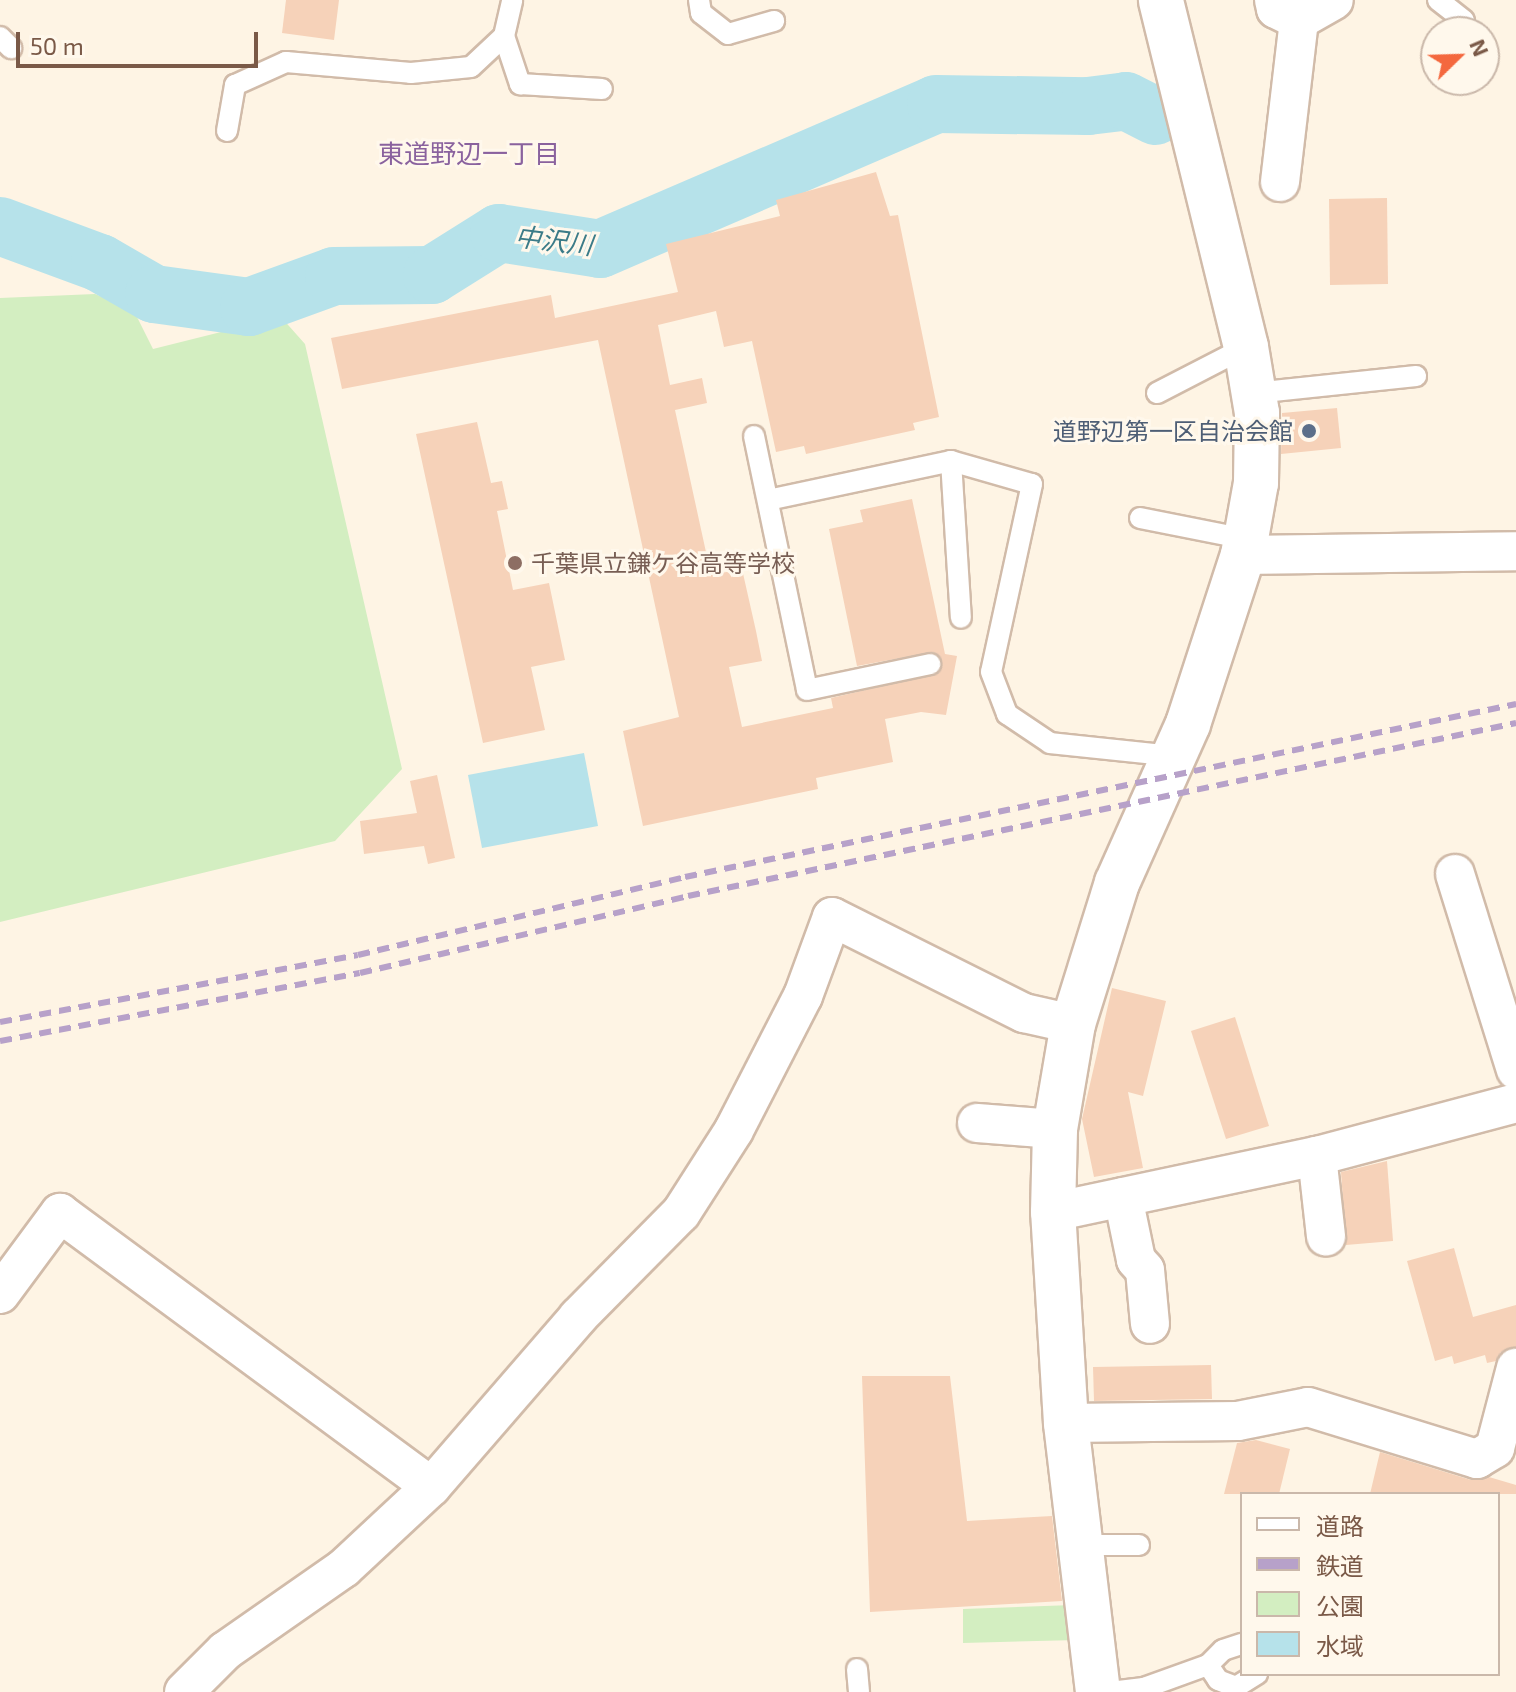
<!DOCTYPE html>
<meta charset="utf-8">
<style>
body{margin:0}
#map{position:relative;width:1516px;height:1692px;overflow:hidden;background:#fef4e4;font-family:"Exo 2","Noto Sans JP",sans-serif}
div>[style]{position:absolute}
.green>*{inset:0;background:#d3eec1}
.water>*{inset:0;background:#b6e2ea}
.river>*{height:58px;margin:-29px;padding:0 29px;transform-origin:29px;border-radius:29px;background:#b6e2ea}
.building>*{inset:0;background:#f6d2b9}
.roads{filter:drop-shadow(2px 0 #d1bba9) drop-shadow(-2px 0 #d1bba9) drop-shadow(0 2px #d1bba9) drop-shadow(0 -2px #d1bba9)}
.lane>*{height:20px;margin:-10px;padding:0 10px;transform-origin:10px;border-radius:10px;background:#fff}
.street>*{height:38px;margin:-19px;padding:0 19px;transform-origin:19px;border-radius:19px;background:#fff}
.secondary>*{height:44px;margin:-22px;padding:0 22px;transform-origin:22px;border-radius:22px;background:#fff}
.rail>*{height:6px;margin-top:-3px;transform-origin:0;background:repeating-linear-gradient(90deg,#b7a1c9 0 12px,transparent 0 20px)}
.dots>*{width:22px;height:22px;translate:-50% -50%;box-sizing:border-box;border:4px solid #fff8ec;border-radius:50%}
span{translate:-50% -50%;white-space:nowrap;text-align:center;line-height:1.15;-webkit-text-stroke:6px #fff8ec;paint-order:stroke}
.service-label{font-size:24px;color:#4e5e75}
.right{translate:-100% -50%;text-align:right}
.education-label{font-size:24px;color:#785e54}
.left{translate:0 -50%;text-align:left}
.neighbourhood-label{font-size:26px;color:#8a629e}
.water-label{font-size:26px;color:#3b7b88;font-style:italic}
.legend{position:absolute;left:1240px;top:1492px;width:260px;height:184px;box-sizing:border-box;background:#fff8ec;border:2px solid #cab8aa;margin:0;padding:10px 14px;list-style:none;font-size:24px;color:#7a5947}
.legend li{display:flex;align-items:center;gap:16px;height:40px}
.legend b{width:40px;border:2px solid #cab8aa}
.north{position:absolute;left:1420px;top:16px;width:80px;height:80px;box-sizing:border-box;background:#fff8ec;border:2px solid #cab8aa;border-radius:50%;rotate:67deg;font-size:22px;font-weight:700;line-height:32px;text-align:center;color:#7a5947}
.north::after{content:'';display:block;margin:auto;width:28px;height:36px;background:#f4683e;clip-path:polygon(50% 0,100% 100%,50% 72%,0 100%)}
.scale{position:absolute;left:16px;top:32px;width:242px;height:36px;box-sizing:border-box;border:4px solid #7a5947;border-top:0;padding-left:10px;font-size:24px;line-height:28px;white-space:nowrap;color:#7a5947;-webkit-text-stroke:6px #fff8ec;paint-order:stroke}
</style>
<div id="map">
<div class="green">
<i style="clip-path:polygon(95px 294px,134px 311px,153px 349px,281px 317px,305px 344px,402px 769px,335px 841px,0 922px,0 298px)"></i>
<i style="clip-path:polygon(1073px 1605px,1078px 1640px,963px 1643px,963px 1609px)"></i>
</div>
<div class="water">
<i style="clip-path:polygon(584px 753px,598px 826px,482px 848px,468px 775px)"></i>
</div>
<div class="river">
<i style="left:0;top:226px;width:107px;rotate:20.3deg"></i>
<i style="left:100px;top:263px;width:62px;rotate:29.9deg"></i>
<i style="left:154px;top:294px;width:96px;rotate:7.8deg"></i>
<i style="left:249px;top:307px;width:90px;rotate:-20deg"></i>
<i style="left:334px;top:276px;width:98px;rotate:-0.6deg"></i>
<i style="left:432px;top:275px;width:79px;rotate:-32.1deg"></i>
<i style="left:499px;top:233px;width:102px;rotate:9deg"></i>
<i style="left:600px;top:249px;width:366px;rotate:-23.3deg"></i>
<i style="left:936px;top:104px;width:152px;rotate:0.8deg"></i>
<i style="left:1088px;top:106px;width:38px;rotate:-7deg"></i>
<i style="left:1126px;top:101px;width:33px;rotate:27deg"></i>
</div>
<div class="building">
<i style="clip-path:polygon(286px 0,339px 0,334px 40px,282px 33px)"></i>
<i style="clip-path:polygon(876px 172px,890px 216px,898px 215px,939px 417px,913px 423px,915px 430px,806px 454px,804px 446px,776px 452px,752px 341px,724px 347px,716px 311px,658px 325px,670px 385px,702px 378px,707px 403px,675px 410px,711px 575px,742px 569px,756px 631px,762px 661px,729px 667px,742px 727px,833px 708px,831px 698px,939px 673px,942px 661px,933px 652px,857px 666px,829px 529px,863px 522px,860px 510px,912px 499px,945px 654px,957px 656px,946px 715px,921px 712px,885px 719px,893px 762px,816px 778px,818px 789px,643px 826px,623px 731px,679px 717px,598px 340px,342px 389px,331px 338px,551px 295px,555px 318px,678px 292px,666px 244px,780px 216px,776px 200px)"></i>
<i style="clip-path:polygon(1387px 198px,1388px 284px,1330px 285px,1329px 199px)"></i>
<i style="clip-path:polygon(1337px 408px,1341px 448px,1281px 454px,1282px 413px)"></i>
<i style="clip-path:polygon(477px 422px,491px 483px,502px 481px,508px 509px,497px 511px,513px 590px,549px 583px,565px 660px,531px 667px,545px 730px,483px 743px,416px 434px)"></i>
<i style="clip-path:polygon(437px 775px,455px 858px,428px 864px,424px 846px,364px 854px,360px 821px,417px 813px,410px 781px)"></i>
<i style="clip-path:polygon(1112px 988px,1166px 1001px,1143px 1096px,1128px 1092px,1143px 1168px,1094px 1177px,1082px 1119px)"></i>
<i style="clip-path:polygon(1235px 1017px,1269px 1126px,1226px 1139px,1191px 1031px)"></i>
<i style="clip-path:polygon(1387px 1161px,1393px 1241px,1346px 1245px,1341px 1172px)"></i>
<i style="clip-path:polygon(1454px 1248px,1473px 1317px,1516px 1305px,1516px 1347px,1501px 1352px,1496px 1361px,1487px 1363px,1485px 1355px,1454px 1364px,1452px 1356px,1435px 1361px,1407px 1261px)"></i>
<i style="clip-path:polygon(1211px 1365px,1212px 1399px,1094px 1401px,1093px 1367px)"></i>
<i style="clip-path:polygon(862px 1376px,950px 1376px,967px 1521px,1052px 1516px,1062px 1601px,870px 1612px)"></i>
<i style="clip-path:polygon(1256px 1440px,1290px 1449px,1279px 1494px,1224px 1494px,1237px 1443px)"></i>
<i style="clip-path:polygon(1380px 1452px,1471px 1480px,1489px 1477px,1516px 1485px,1516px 1494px,1370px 1494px)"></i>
</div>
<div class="roads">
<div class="lane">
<i style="left:699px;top:0;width:13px;rotate:81deg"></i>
<i style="left:701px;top:13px;width:34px;rotate:38deg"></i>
<i style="left:728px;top:34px;width:48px;rotate:-15.8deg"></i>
<i style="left:1438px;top:0;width:33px;rotate:38deg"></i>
<i style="left:504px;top:36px;width:51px;rotate:71.6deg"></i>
<i style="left:520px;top:84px;width:82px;rotate:3.5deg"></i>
<i style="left:0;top:37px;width:16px;rotate:45deg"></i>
<i style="left:227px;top:131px;width:47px;rotate:-80.1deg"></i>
<i style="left:235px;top:85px;width:56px;rotate:-24.3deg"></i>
<i style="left:286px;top:62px;width:125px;rotate:5deg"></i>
<i style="left:411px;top:73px;width:60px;rotate:-5.7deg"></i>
<i style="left:471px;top:67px;width:45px;rotate:-43.2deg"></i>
<i style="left:504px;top:36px;width:37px;rotate:-77deg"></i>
<i style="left:1157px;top:393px;width:100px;rotate:-27.3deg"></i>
<i style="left:1254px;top:393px;width:163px;rotate:-6deg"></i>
<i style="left:754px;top:436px;width:259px;rotate:78.2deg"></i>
<i style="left:807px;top:690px;width:126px;rotate:-11.9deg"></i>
<i style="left:951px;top:461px;width:157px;rotate:86.4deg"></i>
<i style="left:768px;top:500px;width:187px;rotate:-12deg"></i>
<i style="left:951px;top:461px;width:84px;rotate:15.9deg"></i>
<i style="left:1032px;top:484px;width:192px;rotate:102.3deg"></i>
<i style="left:991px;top:672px;width:45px;rotate:69.1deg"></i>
<i style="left:1007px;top:714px;width:52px;rotate:34deg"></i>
<i style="left:1050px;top:743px;width:125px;rotate:6deg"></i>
<i style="left:1140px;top:518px;width:108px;rotate:11.2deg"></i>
<i style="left:1081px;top:1545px;width:58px"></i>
<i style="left:1208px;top:1665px;width:18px;rotate:56deg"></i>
<i style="left:1218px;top:1680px;width:19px;rotate:21deg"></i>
<i style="left:1236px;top:1687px;width:25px;rotate:-32deg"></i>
<i style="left:857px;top:1669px;width:23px;rotate:85deg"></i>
<i style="left:1110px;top:1692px;width:34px;rotate:-7deg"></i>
<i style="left:1144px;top:1688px;width:68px;rotate:-19.8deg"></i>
<i style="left:1208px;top:1665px;width:21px;rotate:-45deg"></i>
<i style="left:1223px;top:1650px;width:20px;rotate:-18deg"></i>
</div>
<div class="street">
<i style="left:1274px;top:0;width:9px;rotate:77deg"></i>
<i style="left:1276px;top:9px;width:25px;rotate:26deg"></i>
<i style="left:1299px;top:20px;width:40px;rotate:-29.7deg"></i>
<i style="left:1280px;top:182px;width:163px;rotate:-83.3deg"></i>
<i style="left:1243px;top:555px;width:273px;rotate:-0.8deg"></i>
<i style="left:1455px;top:874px;width:205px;rotate:72.7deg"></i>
<i style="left:977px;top:1123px;width:78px;rotate:4.4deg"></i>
<i style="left:1317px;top:1156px;width:81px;rotate:83.6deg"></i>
<i style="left:1123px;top:1197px;width:64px;rotate:78.3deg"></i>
<i style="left:1136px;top:1260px;width:13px;rotate:48deg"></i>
<i style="left:1145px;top:1270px;width:54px;rotate:84.7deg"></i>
<i style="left:1053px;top:1212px;width:270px;rotate:-12deg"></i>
<i style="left:1317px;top:1156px;width:206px;rotate:-14.9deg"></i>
<i style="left:0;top:1294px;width:101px;rotate:-53.5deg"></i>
<i style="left:60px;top:1213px;width:461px;rotate:36.4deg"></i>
<i style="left:1066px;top:1423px;width:172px;rotate:-0.7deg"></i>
<i style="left:1238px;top:1421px;width:71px;rotate:-11.3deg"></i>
<i style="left:1308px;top:1407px;width:177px;rotate:17.1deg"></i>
<i style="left:1477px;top:1459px;width:21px;rotate:-31deg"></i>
<i style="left:1495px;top:1448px;width:83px;rotate:-75.3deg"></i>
<i style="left:184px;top:1692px;width:58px;rotate:-45deg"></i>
<i style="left:225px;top:1651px;width:145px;rotate:-34.9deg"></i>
<i style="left:344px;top:1568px;width:119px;rotate:-43deg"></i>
<i style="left:431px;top:1487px;width:225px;rotate:-49.1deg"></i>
<i style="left:578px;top:1317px;width:146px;rotate:-45.3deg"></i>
<i style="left:681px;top:1213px;width:98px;rotate:-57.4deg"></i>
<i style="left:734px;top:1130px;width:151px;rotate:-62.8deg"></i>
<i style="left:803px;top:996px;width:84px;rotate:-69.8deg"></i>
<i style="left:832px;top:917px;width:215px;rotate:26.6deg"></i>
<i style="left:1024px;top:1013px;width:50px;rotate:12.7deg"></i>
</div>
<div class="secondary">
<i style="left:1098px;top:1692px;width:271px;rotate:-96.8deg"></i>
<i style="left:1066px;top:1423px;width:211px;rotate:-93.5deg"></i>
<i style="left:1053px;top:1212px;width:83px;rotate:-88.6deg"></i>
<i style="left:1055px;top:1129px;width:107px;rotate:-80.3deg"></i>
<i style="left:1073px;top:1024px;width:148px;rotate:-72.7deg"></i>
<i style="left:1117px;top:883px;width:174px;rotate:-65.9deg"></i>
<i style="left:1188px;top:724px;width:178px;rotate:-72deg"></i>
<i style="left:1243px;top:555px;width:73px;rotate:-79.8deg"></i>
<i style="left:1256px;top:483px;width:70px;rotate:-89.2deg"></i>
<i style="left:1257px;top:413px;width:67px;rotate:-99.5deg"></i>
<i style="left:1246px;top:347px;width:357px;rotate:-103.8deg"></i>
</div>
</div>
<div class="rail">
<i style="left:0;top:1022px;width:364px;rotate:-10.6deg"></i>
<i style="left:358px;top:955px;width:336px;rotate:-13.4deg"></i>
<i style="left:685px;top:877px;width:849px;rotate:-11.76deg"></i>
<i style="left:0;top:1041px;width:366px;rotate:-10.7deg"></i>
<i style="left:360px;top:973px;width:337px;rotate:-13.2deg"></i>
<i style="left:688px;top:896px;width:846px;rotate:-11.8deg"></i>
</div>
<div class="dots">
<i style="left:1309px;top:431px;background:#5c6f8a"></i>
<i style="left:515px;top:563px;background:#8d6e63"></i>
</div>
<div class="service-label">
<span class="right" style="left:1293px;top:431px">道野辺第一区自治会館</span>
</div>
<div class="education-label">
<span class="left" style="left:531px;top:563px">千葉県立鎌ケ谷高等学校</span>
</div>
<div class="neighbourhood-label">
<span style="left:469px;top:153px">東道野辺一丁目</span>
</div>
<div class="water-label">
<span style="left:554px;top:240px;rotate:7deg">中沢川</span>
</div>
<ul class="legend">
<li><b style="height:10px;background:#fff"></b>道路</li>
<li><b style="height:10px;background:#b7a1c9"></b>鉄道</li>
<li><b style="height:22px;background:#d3eec1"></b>公園</li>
<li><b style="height:22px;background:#b6e2ea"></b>水域</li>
</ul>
<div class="north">N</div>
<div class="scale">50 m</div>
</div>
